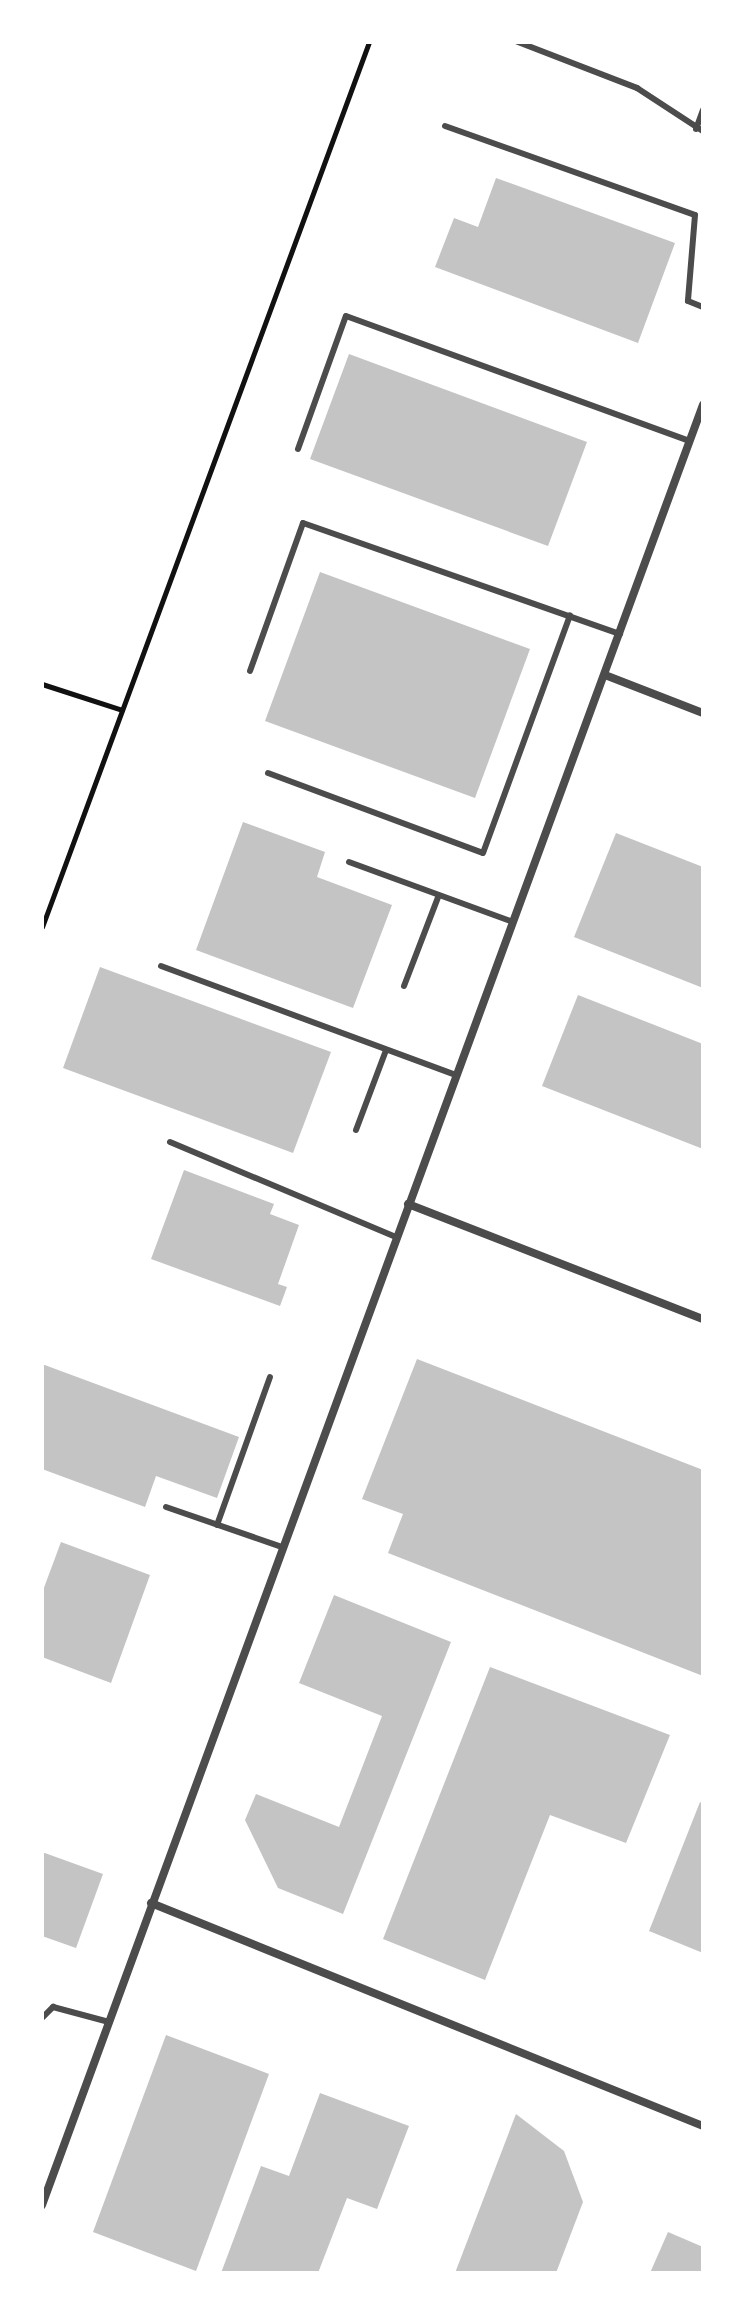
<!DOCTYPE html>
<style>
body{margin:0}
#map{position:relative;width:745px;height:2315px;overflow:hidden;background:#fff;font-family:Rubik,sans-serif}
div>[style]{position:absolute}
.building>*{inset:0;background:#c4c4c4}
.path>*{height:5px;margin:-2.5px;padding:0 2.5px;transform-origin:2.5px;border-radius:2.5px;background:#111}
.service>*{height:6px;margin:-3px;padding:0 3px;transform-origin:3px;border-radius:3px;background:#4c4c4c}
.minor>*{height:8px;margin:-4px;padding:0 4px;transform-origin:4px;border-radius:4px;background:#4c4c4c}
span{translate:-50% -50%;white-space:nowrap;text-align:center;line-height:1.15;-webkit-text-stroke:8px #fff;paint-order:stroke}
.frame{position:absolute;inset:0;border:44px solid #fff;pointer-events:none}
</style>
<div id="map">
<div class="building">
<i style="clip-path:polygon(496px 178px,675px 243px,638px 343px,435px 267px,454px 218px,478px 227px)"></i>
<i style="clip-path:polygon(349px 354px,587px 442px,548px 546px,310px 459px)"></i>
<i style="clip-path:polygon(320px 572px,530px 649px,475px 798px,265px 721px)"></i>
<i style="clip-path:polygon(243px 822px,325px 852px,317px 877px,392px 905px,353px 1008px,196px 950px)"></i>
<i style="clip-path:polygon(616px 833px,703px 867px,703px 988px,574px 937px)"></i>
<i style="clip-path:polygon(100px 967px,331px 1052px,293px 1153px,63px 1068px)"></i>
<i style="clip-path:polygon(578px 995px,703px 1044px,703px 1149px,542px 1086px)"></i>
<i style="clip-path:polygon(184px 1170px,274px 1204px,270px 1214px,299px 1225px,278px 1284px,287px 1287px,280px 1306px,151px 1259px)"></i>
<i style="clip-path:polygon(417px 1359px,703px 1470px,703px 1676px,388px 1553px,403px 1514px,362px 1499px)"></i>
<i style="clip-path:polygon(42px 1364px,239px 1437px,217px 1498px,156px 1476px,145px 1507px,42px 1469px)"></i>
<i style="clip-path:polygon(61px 1542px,150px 1575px,111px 1683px,42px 1657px,42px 1593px)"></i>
<i style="clip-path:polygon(334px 1595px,451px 1642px,343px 1914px,278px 1888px,245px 1820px,256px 1794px,339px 1827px,382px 1716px,299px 1683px)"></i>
<i style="clip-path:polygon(490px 1667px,670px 1735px,626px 1843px,550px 1815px,485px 1980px,383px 1939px)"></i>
<i style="clip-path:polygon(700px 1802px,703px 1804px,703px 1953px,649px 1931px)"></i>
<i style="clip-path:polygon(42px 1852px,103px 1874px,76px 1948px,42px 1936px)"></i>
<i style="clip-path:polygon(166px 2035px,269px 2074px,196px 2271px,93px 2232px)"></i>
<i style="clip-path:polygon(320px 2093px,409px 2126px,377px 2209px,347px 2198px,318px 2273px,221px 2273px,261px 2166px,289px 2176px)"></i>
<i style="clip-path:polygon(516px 2114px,564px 2151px,583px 2202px,556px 2273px,455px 2273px)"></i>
<i style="clip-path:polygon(668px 2232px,703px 2247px,703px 2273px,650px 2273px)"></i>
</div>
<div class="path">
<i style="left:42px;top:684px;width:84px;rotate:18deg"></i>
<i style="left:42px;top:927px;width:943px;rotate:-69.72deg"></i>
</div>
<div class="service">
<i style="left:518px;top:42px;width:128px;rotate:21.1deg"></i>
<i style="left:637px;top:88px;width:79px;rotate:33.1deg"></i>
<i style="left:445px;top:126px;width:265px;rotate:19.6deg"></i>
<i style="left:695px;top:215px;width:86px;rotate:94.7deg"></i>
<i style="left:688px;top:301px;width:16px;rotate:22deg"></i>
<i style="left:696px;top:129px;width:20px;rotate:-70deg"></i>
<i style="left:298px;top:449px;width:141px;rotate:-70.2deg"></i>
<i style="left:346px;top:316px;width:366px;rotate:20deg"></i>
<i style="left:250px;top:671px;width:157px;rotate:-70.3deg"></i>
<i style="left:303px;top:523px;width:336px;rotate:19.3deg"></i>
<i style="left:268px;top:773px;width:229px;rotate:20.4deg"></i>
<i style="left:483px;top:853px;width:253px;rotate:-69.9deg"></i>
<i style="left:349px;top:862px;width:175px;rotate:20.1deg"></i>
<i style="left:161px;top:966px;width:314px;rotate:20.3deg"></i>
<i style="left:404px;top:986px;width:97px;rotate:-69deg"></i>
<i style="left:356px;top:1130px;width:85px;rotate:-69.4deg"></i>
<i style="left:170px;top:1142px;width:245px;rotate:22.8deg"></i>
<i style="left:166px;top:1507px;width:123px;rotate:19deg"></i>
<i style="left:217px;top:1525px;width:157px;rotate:-70.3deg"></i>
<i style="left:42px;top:2018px;width:16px;rotate:-45deg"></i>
<i style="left:53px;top:2007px;width:58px;rotate:15deg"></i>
</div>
<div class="minor">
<i style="left:605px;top:675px;width:105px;rotate:21.2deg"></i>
<i style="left:408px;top:1204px;width:317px;rotate:21.3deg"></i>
<i style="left:151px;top:1903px;width:595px;rotate:22deg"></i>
<i style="left:42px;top:2205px;width:1918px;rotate:-69.84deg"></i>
</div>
<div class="frame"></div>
</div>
